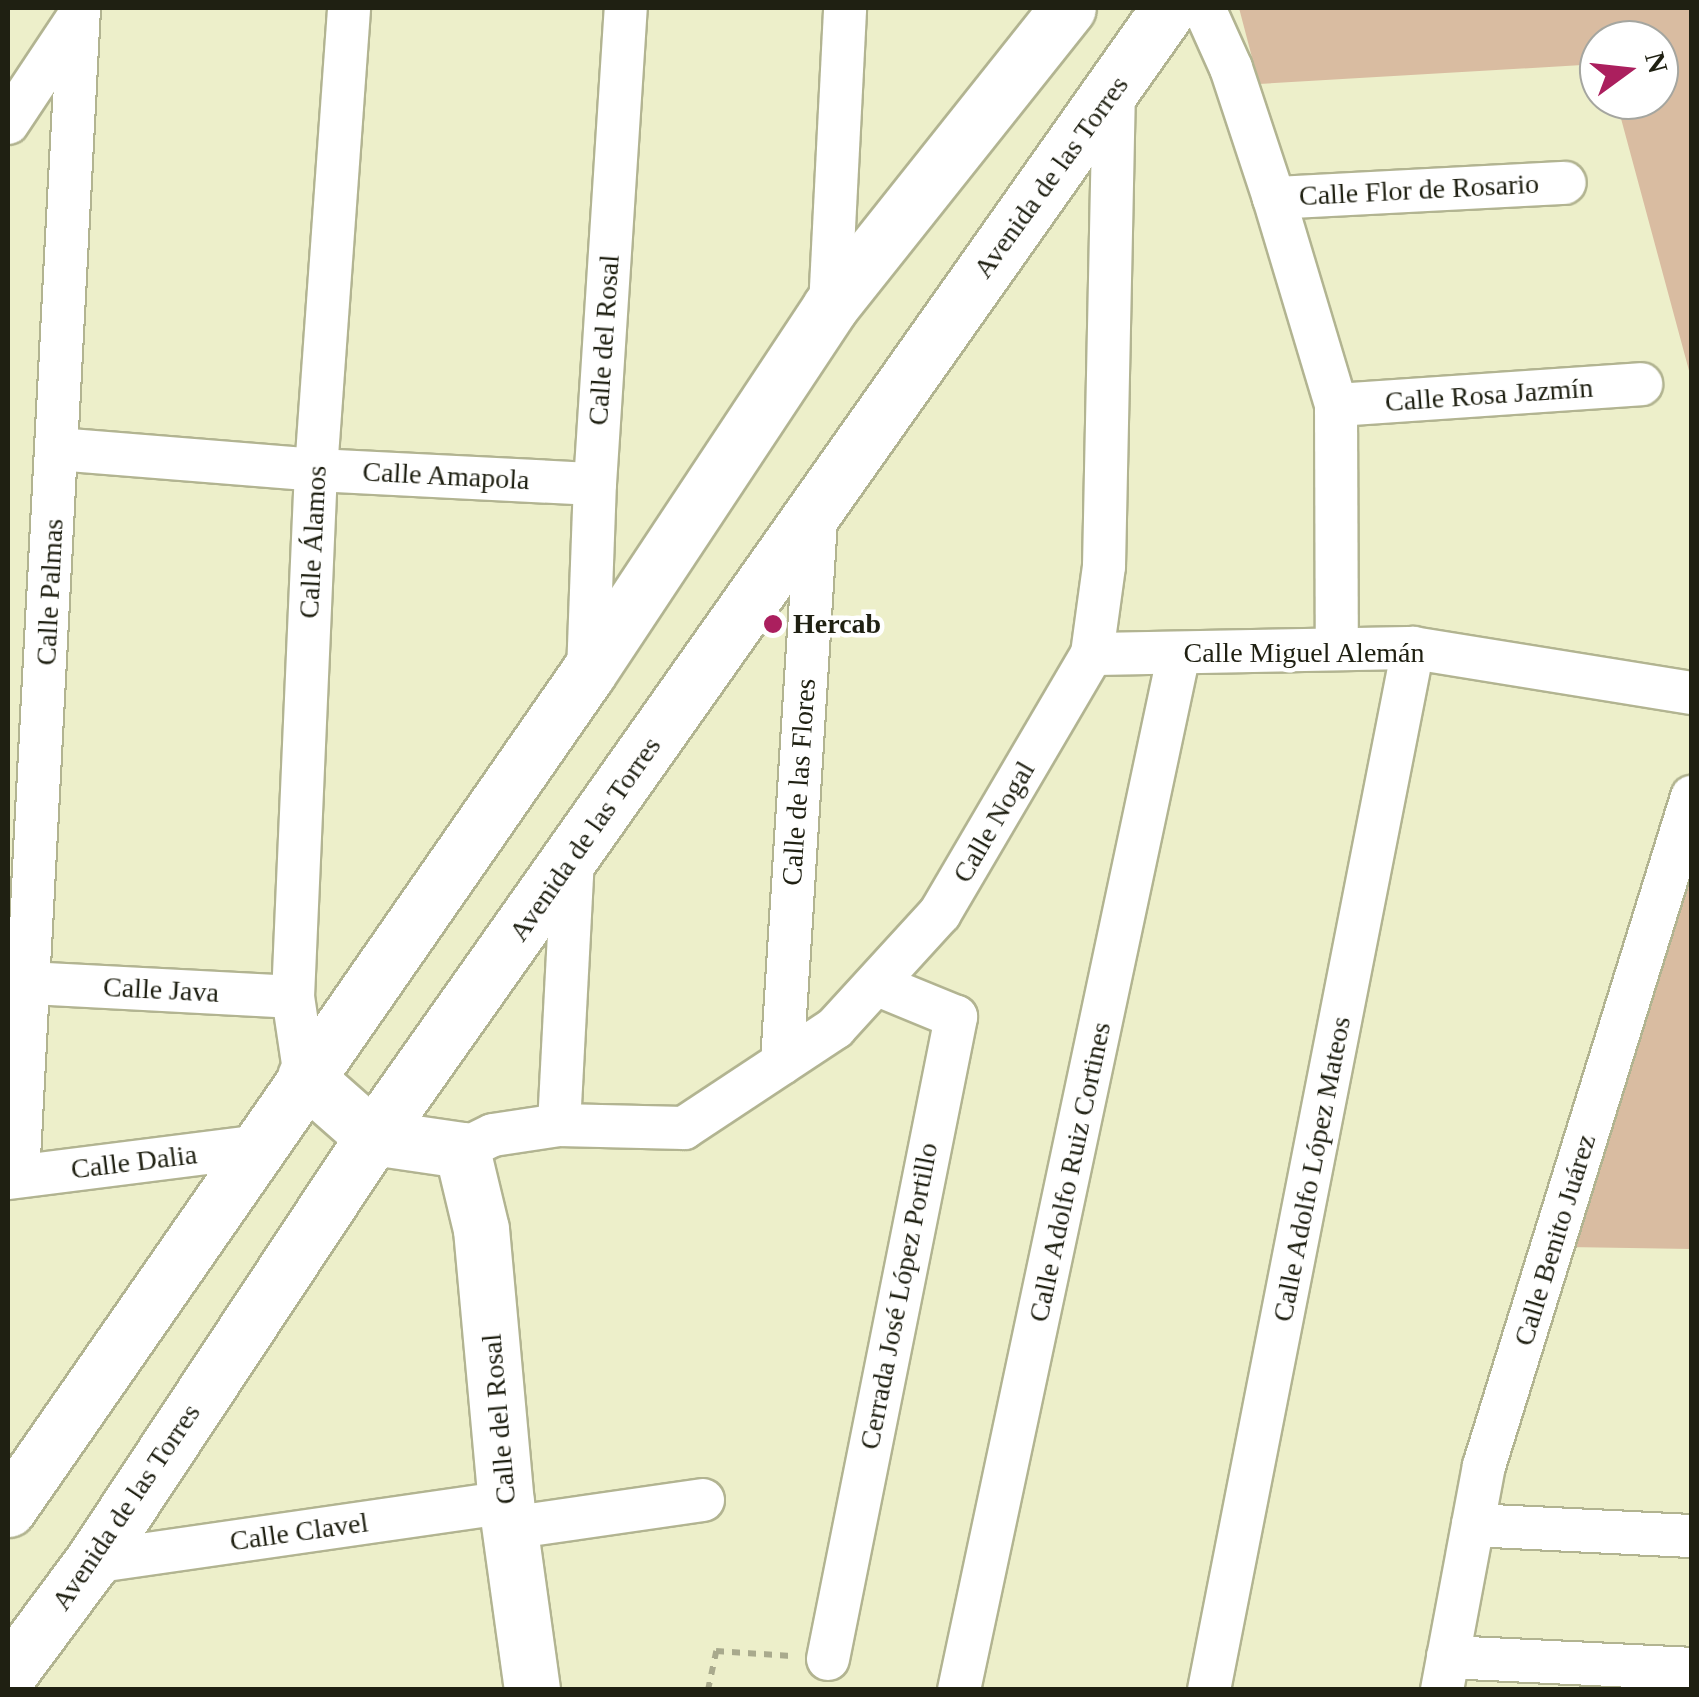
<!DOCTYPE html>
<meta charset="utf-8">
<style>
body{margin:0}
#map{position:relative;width:1699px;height:1697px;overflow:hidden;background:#edefca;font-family:Georgia,serif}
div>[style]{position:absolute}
.green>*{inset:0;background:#d9bca1}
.path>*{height:6px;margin-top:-3px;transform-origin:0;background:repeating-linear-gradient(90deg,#a9aa8d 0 8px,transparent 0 16px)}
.roads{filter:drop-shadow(2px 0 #b2b491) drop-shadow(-2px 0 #b2b491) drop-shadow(0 2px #b2b491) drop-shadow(0 -2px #b2b491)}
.street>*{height:42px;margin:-21px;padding:0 21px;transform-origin:21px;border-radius:21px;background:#fff}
.secondary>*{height:55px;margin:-27.5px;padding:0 27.5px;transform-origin:27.5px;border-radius:27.5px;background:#fff}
.dots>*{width:28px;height:28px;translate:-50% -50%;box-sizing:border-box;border:5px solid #fff;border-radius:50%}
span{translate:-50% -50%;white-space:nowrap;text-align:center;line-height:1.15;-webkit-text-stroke:9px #fff;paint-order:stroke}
.street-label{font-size:28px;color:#1f2012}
.poi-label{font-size:28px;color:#1f2012;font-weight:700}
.left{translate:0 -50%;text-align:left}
.frame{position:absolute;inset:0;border:10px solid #1f2012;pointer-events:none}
.north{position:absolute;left:1579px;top:20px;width:100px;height:100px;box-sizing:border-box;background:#fff;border:2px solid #a5a6a0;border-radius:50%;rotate:75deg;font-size:28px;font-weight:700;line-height:40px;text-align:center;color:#1f2012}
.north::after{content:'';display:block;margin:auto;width:35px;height:45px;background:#ab1f5e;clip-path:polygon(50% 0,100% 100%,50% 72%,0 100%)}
</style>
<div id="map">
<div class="green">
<i style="clip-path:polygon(1239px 8px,1691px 8px,1691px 378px,1616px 100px,1659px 100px,1659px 40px,1599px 40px,1599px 64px,1259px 84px)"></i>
<i style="clip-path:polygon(1691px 833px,1691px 1249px,1568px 1247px)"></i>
</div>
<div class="path">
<i style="left:708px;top:1690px;width:40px;rotate:-78deg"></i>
<i style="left:716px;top:1651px;width:75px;rotate:3.8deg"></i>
</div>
<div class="roads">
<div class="street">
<i style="left:1204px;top:8px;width:66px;rotate:65.8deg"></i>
<i style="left:1231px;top:68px;width:137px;rotate:71.7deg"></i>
<i style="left:1274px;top:198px;width:216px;rotate:73.3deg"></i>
<i style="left:1336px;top:405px;width:244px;rotate:89.8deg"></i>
<i style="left:8px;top:123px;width:125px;rotate:-56.4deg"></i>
<i style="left:1274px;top:198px;width:291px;rotate:-3deg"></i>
<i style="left:830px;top:307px;width:299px;rotate:-87.1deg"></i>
<i style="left:1336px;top:405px;width:306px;rotate:-3.9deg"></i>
<i style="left:57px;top:449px;width:260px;rotate:4.6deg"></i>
<i style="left:316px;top:470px;width:279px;rotate:2.9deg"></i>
<i style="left:1092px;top:654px;width:321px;rotate:-1.1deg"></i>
<i style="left:1413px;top:648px;width:283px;rotate:9.2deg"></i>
<i style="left:588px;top:673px;width:189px;rotate:-87.9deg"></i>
<i style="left:595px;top:484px;width:477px;rotate:-86.3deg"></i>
<i style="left:29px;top:983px;width:264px;rotate:3deg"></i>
<i style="left:782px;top:1063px;width:560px;rotate:-86.42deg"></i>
<i style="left:305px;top:1077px;width:81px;rotate:-98.5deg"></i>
<i style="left:293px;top:997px;width:528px;rotate:-87.5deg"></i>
<i style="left:316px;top:470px;width:463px;rotate:-85.9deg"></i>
<i style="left:559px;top:1125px;width:266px;rotate:-87deg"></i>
<i style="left:462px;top:1150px;width:34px;rotate:-26deg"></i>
<i style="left:493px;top:1135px;width:67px;rotate:-8.6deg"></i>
<i style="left:559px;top:1125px;width:125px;rotate:1.4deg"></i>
<i style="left:684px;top:1128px;width:181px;rotate:-33.5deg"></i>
<i style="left:835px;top:1028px;width:156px;rotate:-47.6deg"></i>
<i style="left:940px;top:913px;width:300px;rotate:-59.6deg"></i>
<i style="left:1092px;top:654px;width:89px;rotate:-82.2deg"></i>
<i style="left:1104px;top:566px;width:476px;rotate:-88.8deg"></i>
<i style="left:18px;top:1176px;width:1170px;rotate:-87.01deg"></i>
<i style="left:8px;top:1178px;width:255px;rotate:-7.2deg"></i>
<i style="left:1473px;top:1525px;width:219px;rotate:2.9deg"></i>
<i style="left:509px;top:1528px;width:196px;rotate:-8.2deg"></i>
<i style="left:92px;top:1562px;width:418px;rotate:-8.2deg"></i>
<i style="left:1448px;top:1657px;width:244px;rotate:2.8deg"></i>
<i style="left:828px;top:1659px;width:655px;rotate:-78.72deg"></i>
<i style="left:956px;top:1017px;width:84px;rotate:-157.7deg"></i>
<i style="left:959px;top:1690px;width:1060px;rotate:-78.02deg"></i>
<i style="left:1209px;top:1690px;width:1062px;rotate:-78.92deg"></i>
<i style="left:1442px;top:1690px;width:228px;rotate:-79.4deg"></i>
<i style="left:1484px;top:1466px;width:701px;rotate:-72.73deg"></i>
</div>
<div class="secondary">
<i style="left:305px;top:1077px;width:91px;rotate:41.4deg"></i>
<i style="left:373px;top:1137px;width:90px;rotate:8.3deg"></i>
<i style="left:462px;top:1150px;width:81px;rotate:76.5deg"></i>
<i style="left:481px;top:1229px;width:274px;rotate:84.8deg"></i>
<i style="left:506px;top:1502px;width:190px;rotate:82.1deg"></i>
<i style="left:8px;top:1509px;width:1017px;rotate:-55.25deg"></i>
<i style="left:588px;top:673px;width:439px;rotate:-56.5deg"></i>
<i style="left:830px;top:307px;width:382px;rotate:-51.5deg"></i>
<i style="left:8px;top:1675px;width:141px;rotate:-53.4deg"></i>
<i style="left:92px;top:1562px;width:509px;rotate:-56.53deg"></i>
<i style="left:373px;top:1137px;width:1381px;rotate:-54.81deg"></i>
</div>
</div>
<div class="dots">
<i style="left:773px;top:624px;background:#ab1f5e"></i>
</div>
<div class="street-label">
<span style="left:1051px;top:177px;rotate:-54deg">Avenida de las Torres</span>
<span style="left:1419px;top:190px;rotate:-3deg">Calle Flor de Rosario</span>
<span style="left:604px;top:340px;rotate:-86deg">Calle del Rosal</span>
<span style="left:1489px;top:395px;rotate:-4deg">Calle Rosa Jazmín</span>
<span style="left:446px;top:476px;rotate:3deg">Calle Amapola</span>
<span style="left:313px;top:542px;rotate:-87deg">Calle Álamos</span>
<span style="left:50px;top:592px;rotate:-87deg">Calle Palmas</span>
<span style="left:1304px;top:653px">Calle Miguel Alemán</span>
<span style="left:799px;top:782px;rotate:-86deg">Calle de las Flores</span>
<span style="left:994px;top:822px;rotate:-60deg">Calle Nogal</span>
<span style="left:585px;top:839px;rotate:-55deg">Avenida de las Torres</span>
<span style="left:161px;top:990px;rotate:3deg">Calle Java</span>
<span style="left:134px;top:1162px;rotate:-7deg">Calle Dalia</span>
<span style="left:1312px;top:1169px;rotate:-79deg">Calle Adolfo López Mateos</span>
<span style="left:1070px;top:1172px;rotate:-78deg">Calle Adolfo Ruiz Cortines</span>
<span style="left:1555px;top:1240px;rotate:-73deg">Calle Benito Juárez</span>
<span style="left:899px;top:1296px;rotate:-79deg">Cerrada José López Portillo</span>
<span style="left:499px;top:1419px;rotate:-95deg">Calle del Rosal</span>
<span style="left:126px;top:1507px;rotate:-56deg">Avenida de las Torres</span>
<span style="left:299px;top:1532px;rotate:-8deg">Calle Clavel</span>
</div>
<div class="poi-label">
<span class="left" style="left:793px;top:624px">Hercab</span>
</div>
<div class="frame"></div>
<div class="north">N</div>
</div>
